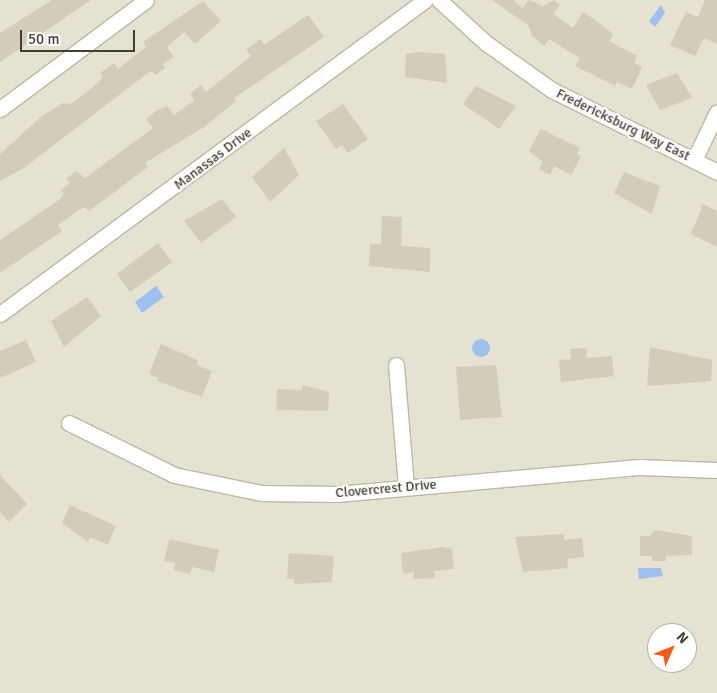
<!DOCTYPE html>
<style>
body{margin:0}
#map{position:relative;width:717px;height:693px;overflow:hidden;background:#f1efe3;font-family:Signika,sans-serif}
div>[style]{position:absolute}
.residential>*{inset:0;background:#e5e2d1}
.water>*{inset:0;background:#9fc0ee}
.round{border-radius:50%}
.building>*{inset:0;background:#d2ccb8}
.roads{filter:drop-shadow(1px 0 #bcb8a6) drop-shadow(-1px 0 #bcb8a6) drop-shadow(0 1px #bcb8a6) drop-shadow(0 -1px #bcb8a6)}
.minor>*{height:15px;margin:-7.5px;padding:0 7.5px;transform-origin:7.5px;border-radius:7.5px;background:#fff}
span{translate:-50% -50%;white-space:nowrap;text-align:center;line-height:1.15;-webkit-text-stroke:4.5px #fff;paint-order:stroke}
.street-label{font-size:14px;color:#423f33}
.north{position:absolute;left:647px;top:623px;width:50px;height:50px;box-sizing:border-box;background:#fff;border:1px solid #b3b2ad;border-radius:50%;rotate:46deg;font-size:14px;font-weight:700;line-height:20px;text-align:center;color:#423f33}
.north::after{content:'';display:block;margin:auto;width:18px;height:22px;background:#f55c16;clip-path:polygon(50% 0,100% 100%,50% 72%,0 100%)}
.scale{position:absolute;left:20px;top:30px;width:115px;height:22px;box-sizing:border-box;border:2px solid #423f33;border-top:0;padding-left:6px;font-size:15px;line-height:18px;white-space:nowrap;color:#423f33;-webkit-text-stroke:4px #fff;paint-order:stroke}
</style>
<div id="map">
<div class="residential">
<i style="clip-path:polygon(evenodd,0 0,717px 0,717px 693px,0 693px,0 0,657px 633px,687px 633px,687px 663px,657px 663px,657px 633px)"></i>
</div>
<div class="water">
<i style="clip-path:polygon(661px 5px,665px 13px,655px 27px,649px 21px)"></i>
<i style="clip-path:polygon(156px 286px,164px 297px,142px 313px,135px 302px)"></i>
<i class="round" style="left:472px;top:339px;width:18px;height:18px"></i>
<i style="clip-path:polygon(638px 568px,661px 568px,663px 576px,639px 579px)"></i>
</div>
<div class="building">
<i style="clip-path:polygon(52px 0,91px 0,0 62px,0 33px)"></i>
<i style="clip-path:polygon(492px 0,513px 0,522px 8px,529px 0,543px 6px,554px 0,560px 5px,553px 14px,573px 28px,583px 12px,595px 20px,613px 34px,609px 41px,637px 56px,634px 63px,642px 67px,632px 89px,617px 82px,615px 86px,575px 66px,580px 58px,549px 39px,544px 46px,532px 36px,529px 26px)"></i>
<i style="clip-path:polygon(705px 0,717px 0,717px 44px,704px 38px,695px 56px,670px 45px,686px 12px,698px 17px)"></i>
<i style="clip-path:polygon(203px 1px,221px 21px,195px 44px,184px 32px,167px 47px,174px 57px,163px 64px,165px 68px,155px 75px,152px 71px,145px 75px,24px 168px,0 181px,0 154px,42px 116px,63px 103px,71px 104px,97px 84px,103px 77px,100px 73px,114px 63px,118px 69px,146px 47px,143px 42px)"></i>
<i style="clip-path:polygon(308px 15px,324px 37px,234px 98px,236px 101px,204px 127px,145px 163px,148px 167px,89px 211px,86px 207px,79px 210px,58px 225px,62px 231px,0 273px,0 240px,59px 200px,64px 194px,61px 190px,70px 183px,66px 179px,76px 171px,85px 178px,153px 128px,146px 119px,156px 111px,167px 106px,174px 115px,195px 100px,190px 94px,201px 85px,206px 92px,251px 56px,246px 50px,260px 39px,264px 45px)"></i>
<i style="clip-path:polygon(417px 52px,445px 54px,447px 83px,405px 77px,406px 54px)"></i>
<i style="clip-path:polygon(677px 73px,692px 98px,660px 110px,646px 85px)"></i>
<i style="clip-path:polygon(476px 86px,516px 106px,499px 129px,463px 104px)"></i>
<i style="clip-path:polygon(343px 104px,368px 139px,348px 153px,342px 145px,336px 149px,316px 121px)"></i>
<i style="clip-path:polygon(541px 129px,580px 148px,577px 154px,581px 156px,571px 175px,554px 166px,550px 175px,539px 169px,543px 162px,529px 151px)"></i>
<i style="clip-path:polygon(284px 148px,299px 175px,270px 202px,252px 177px)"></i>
<i style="clip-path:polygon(624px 172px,660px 186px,652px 214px,614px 193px)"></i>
<i style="clip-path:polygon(222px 199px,236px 217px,201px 243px,184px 221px)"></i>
<i style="clip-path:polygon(703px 204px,717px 211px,717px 247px,691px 234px)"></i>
<i style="clip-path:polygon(382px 216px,402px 217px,401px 246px,430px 248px,430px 272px,369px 266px,370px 244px,381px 244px)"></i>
<i style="clip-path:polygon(158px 243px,172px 262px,130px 292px,117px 274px)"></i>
<i style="clip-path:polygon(87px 297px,101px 316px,64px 347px,51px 321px)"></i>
<i style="clip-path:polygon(26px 340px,36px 362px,0 378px,0 351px)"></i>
<i style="clip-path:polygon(161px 344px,198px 360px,196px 365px,212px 371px,202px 397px,157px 381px,159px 378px,149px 374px)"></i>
<i style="clip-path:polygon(650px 347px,712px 360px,711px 381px,647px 386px)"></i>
<i style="clip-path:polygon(586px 348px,587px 358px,612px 356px,614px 376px,561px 382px,559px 360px,571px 359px,570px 349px)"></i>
<i style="clip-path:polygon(496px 365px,502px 417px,460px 420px,456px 367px)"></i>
<i style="clip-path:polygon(302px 385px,329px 392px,328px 411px,276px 410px,277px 389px,302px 390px)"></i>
<i style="clip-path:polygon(0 475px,27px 504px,9px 522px,0 512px)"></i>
<i style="clip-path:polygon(70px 505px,116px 526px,108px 545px,90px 537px,88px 542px,62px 523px)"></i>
<i style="clip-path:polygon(654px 530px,692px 536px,692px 555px,666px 556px,666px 561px,652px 561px,652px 556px,640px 556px,640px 536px,650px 536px)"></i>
<i style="clip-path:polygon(564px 534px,564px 540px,582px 538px,584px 557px,567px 559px,568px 568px,523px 572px,515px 537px)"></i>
<i style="clip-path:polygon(169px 539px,219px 550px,214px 572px,192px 567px,190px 574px,174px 570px,175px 563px,164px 561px)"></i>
<i style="clip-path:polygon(442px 547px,452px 549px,454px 569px,434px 571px,435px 578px,414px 579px,414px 572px,403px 574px,401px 553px)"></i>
<i style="clip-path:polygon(289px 553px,334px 556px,332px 582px,294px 584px,294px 579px,287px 579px)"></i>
</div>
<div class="roads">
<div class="minor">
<i style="left:439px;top:0;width:64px;rotate:42.5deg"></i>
<i style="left:486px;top:43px;width:81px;rotate:35.5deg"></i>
<i style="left:552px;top:90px;width:184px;rotate:26.4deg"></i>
<i style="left:0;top:109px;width:182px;rotate:-36.7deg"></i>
<i style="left:694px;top:160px;width:53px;rotate:-64.4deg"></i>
<i style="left:0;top:314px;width:528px;rotate:-36.46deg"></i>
<i style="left:396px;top:365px;width:122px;rotate:85.3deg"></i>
<i style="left:69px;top:423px;width:117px;rotate:26.3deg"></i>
<i style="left:174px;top:475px;width:90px;rotate:11.6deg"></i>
<i style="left:262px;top:493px;width:75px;rotate:0.8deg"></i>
<i style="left:337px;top:494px;width:303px;rotate:-5.1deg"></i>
<i style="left:639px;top:467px;width:78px;rotate:2.2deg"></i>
</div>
</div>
<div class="street-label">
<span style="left:623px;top:125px;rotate:26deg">Fredericksburg Way East</span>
<span style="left:213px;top:159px;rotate:-37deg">Manassas Drive</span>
<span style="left:386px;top:489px;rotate:-5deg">Clovercrest Drive</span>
</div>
<div class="north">N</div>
<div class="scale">50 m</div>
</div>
